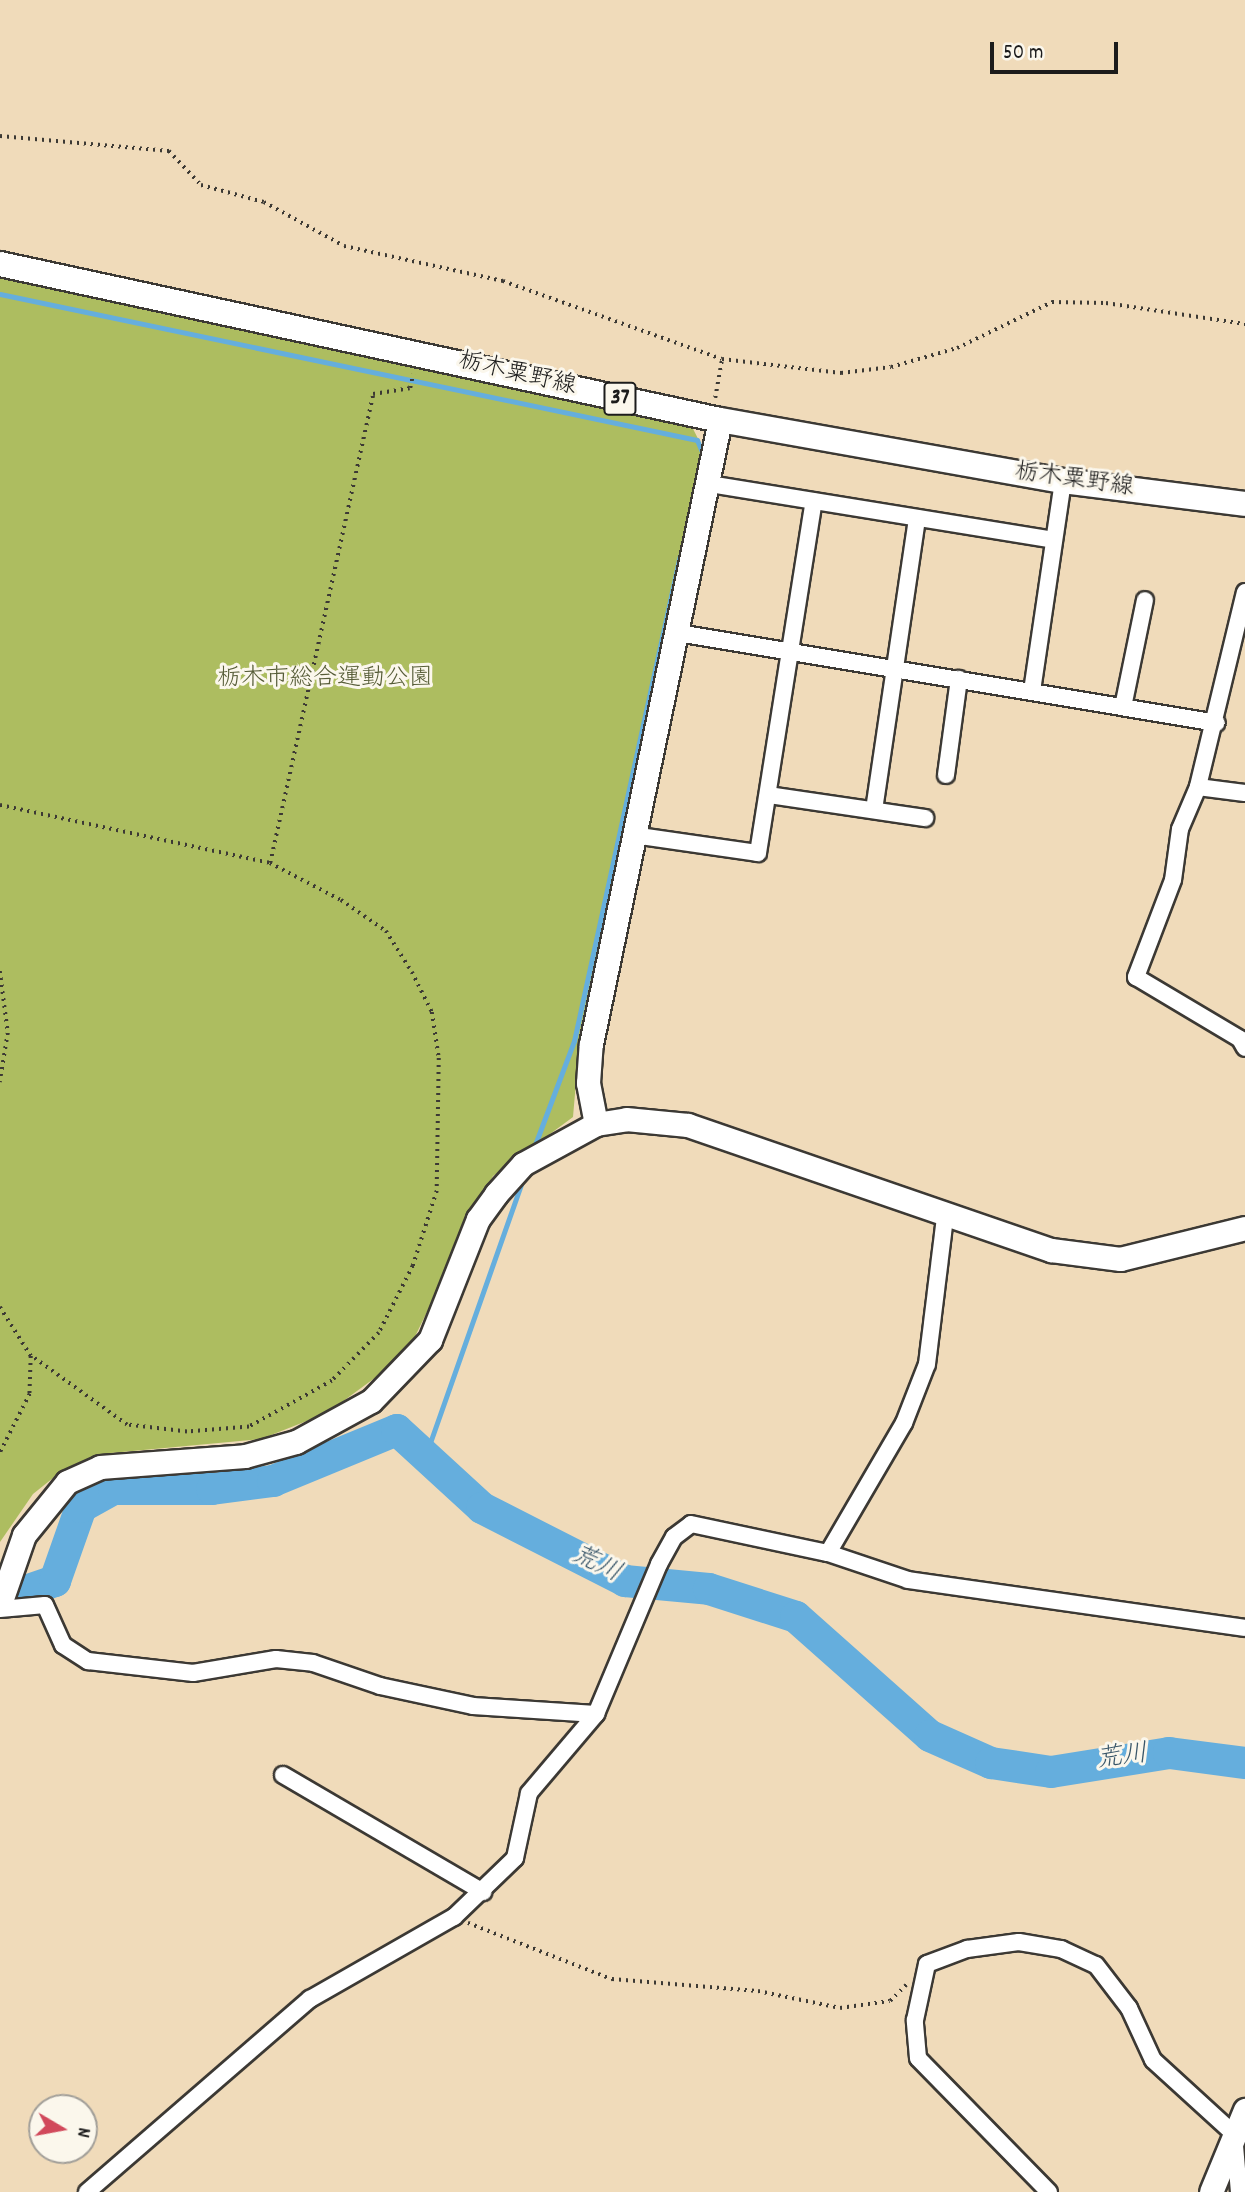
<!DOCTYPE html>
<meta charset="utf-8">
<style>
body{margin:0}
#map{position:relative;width:1245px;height:2192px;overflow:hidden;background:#f0dbba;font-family:Dekko,"Klee One",sans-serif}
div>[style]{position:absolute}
.green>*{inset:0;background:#adbd60}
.stream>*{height:5px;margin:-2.5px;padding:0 2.5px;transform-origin:2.5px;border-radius:2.5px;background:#65aedd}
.river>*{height:32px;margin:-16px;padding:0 16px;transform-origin:16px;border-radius:16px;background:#65aedd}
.path>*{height:3.5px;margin-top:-1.75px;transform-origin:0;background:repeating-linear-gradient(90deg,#3c3934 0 2px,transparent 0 7px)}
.roads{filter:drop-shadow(2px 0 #3c3934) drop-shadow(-2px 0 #3c3934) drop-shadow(0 2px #3c3934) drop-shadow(0 -2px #3c3934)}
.street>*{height:16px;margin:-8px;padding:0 8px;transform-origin:8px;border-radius:8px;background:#fff}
.secondary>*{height:23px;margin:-11.5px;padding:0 11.5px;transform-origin:11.5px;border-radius:11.5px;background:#fff}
.primary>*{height:24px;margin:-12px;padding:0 12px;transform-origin:12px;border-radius:12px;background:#fff}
span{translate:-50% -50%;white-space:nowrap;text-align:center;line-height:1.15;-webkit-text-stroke:6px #fbf7ec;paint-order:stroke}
.shield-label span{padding:2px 5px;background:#fbf7ec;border:2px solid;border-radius:5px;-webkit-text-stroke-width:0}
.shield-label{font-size:23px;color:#1c1c1c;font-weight:700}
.street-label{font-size:24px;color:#1c1c1c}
.park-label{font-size:24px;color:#565c37}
.water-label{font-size:26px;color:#395669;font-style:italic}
.north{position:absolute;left:28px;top:2094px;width:70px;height:70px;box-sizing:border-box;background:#fbf7ec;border:2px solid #a29f99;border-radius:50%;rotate:100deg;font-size:19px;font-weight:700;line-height:28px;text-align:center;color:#1c1c1c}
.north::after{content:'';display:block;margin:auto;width:24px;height:32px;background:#d1495b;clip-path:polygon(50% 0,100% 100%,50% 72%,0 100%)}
.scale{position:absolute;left:990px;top:42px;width:128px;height:32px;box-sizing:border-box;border:4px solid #1c1c1c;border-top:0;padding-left:9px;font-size:21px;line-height:24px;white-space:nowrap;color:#1c1c1c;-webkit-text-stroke:5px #fbf7ec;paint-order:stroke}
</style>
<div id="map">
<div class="green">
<i style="clip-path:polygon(0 275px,691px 425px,708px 458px,579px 1047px,573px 1117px,493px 1176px,406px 1355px,327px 1413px,261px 1439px,111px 1453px,63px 1470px,33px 1494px,0 1542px)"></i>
</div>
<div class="stream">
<i style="left:0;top:294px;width:712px;rotate:11.83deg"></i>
<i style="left:697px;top:440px;width:15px;rotate:67deg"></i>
<i style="left:533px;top:1150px;width:116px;rotate:-69.4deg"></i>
<i style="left:574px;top:1041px;width:496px;rotate:-77.7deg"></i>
<i style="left:425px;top:1457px;width:298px;rotate:-70.6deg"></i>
</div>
<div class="river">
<i style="left:0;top:1585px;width:24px;rotate:17deg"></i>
<i style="left:23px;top:1592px;width:34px;rotate:-19deg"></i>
<i style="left:55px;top:1581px;width:78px;rotate:-70.6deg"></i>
<i style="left:81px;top:1507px;width:38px;rotate:-29deg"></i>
<i style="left:114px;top:1489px;width:98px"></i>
<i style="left:212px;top:1489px;width:62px;rotate:-7.5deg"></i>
<i style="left:273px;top:1481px;width:134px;rotate:-22.4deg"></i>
<i style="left:397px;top:1430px;width:115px;rotate:42.5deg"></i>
<i style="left:482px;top:1508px;width:161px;rotate:27deg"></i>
<i style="left:625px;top:1581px;width:84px;rotate:5.4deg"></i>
<i style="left:709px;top:1589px;width:91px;rotate:17.8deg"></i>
<i style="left:796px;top:1617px;width:179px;rotate:41.6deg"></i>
<i style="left:930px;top:1736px;width:67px;rotate:23.9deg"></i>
<i style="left:991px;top:1763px;width:61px;rotate:8.5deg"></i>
<i style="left:1051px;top:1772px;width:120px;rotate:-9.1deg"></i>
<i style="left:1169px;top:1753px;width:77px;rotate:7.5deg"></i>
</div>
<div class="path">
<i style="left:0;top:136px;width:170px;rotate:5.1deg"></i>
<i style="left:169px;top:151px;width:47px;rotate:46.7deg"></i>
<i style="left:201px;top:185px;width:65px;rotate:15.1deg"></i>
<i style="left:264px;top:202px;width:91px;rotate:28.8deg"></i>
<i style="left:344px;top:246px;width:163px;rotate:12.4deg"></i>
<i style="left:503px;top:281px;width:232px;rotate:19.6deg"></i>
<i style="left:715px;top:398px;width:40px;rotate:-80deg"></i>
<i style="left:722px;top:359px;width:120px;rotate:6.7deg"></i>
<i style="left:841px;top:373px;width:50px;rotate:-6.8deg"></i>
<i style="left:891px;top:367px;width:69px;rotate:-16.1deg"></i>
<i style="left:957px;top:348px;width:106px;rotate:-25.8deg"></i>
<i style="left:1052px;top:302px;width:54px;rotate:1.1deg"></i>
<i style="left:1106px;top:303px;width:141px;rotate:8.6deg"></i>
<i style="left:0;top:805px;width:276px;rotate:12.1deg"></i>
<i style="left:270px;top:863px;width:80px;rotate:27.5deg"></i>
<i style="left:341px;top:900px;width:55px;rotate:34.6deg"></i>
<i style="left:386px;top:931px;width:49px;rotate:57.6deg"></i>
<i style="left:412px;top:972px;width:45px;rotate:63.4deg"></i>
<i style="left:432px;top:1012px;width:47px;rotate:81.3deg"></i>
<i style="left:439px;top:1058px;width:133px;rotate:90.9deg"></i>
<i style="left:437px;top:1191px;width:79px;rotate:107.7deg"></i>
<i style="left:413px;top:1266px;width:75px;rotate:116.9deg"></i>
<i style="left:379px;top:1333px;width:67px;rotate:134.4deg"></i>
<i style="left:332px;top:1381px;width:95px;rotate:151deg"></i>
<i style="left:249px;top:1427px;width:62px;rotate:175.4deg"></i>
<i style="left:187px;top:1432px;width:60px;rotate:-173.3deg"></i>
<i style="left:127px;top:1425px;width:118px;rotate:-144.3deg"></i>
<i style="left:270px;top:863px;width:480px;rotate:-77.6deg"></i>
<i style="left:373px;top:394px;width:37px;rotate:-9deg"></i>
<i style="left:410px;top:388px;width:14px;rotate:-78deg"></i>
<i style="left:0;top:971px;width:63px;rotate:82.6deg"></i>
<i style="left:8px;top:1033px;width:50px;rotate:99.3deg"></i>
<i style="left:0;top:1307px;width:58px;rotate:57.7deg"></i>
<i style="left:31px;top:1356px;width:38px;rotate:92deg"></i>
<i style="left:30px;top:1394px;width:66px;rotate:117deg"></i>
<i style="left:468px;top:1923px;width:155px;rotate:21.3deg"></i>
<i style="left:612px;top:1979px;width:146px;rotate:4.7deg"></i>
<i style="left:758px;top:1991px;width:84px;rotate:11.7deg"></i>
<i style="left:840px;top:2008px;width:50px;rotate:-8deg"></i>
<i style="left:890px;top:2001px;width:23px;rotate:-45deg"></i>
</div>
<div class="roads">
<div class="street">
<i style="left:709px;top:484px;width:349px;rotate:9.2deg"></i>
<i style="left:1245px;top:592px;width:201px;rotate:103.6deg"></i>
<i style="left:1198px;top:787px;width:47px;rotate:7.3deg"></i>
<i style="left:678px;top:633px;width:546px;rotate:9.48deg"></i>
<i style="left:1032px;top:691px;width:212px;rotate:-81.6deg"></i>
<i style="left:1123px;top:707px;width:109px;rotate:-78.4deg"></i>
<i style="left:946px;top:775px;width:97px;rotate:-82.3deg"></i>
<i style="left:1198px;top:787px;width:46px;rotate:113.2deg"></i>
<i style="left:1180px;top:829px;width:51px;rotate:97.8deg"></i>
<i style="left:1173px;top:880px;width:104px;rotate:110.9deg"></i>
<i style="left:1136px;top:977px;width:121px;rotate:30.8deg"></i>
<i style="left:1240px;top:1039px;width:10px;rotate:61deg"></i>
<i style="left:769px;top:795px;width:158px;rotate:8.4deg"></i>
<i style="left:874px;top:810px;width:295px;rotate:-81.6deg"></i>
<i style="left:633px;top:835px;width:126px;rotate:8.2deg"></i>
<i style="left:758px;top:853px;width:356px;rotate:-81deg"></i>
<i style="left:828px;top:1553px;width:151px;rotate:-59.7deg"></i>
<i style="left:904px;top:1423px;width:63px;rotate:-68.7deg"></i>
<i style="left:927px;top:1364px;width:148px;rotate:-83deg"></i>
<i style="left:0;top:1609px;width:45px;rotate:-5.1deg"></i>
<i style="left:45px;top:1605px;width:44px;rotate:65.8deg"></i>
<i style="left:63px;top:1645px;width:30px;rotate:33deg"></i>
<i style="left:88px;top:1661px;width:106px;rotate:6.5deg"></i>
<i style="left:193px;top:1673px;width:84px;rotate:-9.6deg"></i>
<i style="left:276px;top:1659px;width:37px;rotate:6deg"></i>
<i style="left:313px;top:1663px;width:71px;rotate:18.9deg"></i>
<i style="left:380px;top:1686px;width:95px;rotate:12.1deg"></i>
<i style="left:473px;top:1706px;width:123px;rotate:3.7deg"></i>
<i style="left:283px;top:1775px;width:232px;rotate:30.3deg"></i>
<i style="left:87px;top:2192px;width:295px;rotate:-40.9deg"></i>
<i style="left:310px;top:1999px;width:166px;rotate:-29.7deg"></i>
<i style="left:454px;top:1917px;width:85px;rotate:-44deg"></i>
<i style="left:515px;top:1858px;width:66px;rotate:-77.8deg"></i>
<i style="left:529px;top:1793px;width:104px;rotate:-49.7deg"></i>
<i style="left:596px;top:1714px;width:163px;rotate:-67.2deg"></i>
<i style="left:659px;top:1564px;width:31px;rotate:-61deg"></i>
<i style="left:674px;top:1537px;width:21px;rotate:-37deg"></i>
<i style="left:691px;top:1524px;width:140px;rotate:12deg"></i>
<i style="left:828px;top:1553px;width:84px;rotate:18.6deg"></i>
<i style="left:908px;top:1580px;width:340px;rotate:8.1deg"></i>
<i style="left:1049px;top:2192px;width:187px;rotate:-134.4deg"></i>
<i style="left:918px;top:2058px;width:38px;rotate:-95deg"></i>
<i style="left:915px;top:2020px;width:57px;rotate:-77.9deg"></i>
<i style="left:927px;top:1964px;width:43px;rotate:-20.6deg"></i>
<i style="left:967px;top:1949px;width:52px;rotate:-7.7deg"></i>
<i style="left:1019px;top:1942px;width:43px;rotate:9.5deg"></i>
<i style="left:1061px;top:1949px;width:38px;rotate:25deg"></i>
<i style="left:1096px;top:1965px;width:54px;rotate:52.5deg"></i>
<i style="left:1129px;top:2008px;width:57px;rotate:65.2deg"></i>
<i style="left:1153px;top:2060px;width:110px;rotate:42.4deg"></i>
<i style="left:1234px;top:2134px;width:58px;rotate:85.1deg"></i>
</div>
<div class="secondary">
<i style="left:596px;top:1124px;width:42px;rotate:-101deg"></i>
<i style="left:588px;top:1083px;width:39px;rotate:-86deg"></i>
<i style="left:591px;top:1044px;width:637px;rotate:-78.32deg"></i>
<i style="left:0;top:1604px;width:73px;rotate:-70.8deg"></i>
<i style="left:24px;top:1535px;width:68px;rotate:-50.9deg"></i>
<i style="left:67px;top:1482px;width:36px;rotate:-24deg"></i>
<i style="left:100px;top:1467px;width:145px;rotate:-4.3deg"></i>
<i style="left:245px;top:1456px;width:53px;rotate:-15.4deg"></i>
<i style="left:296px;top:1442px;width:85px;rotate:-28.7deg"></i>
<i style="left:371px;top:1401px;width:85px;rotate:-46deg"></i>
<i style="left:430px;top:1340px;width:130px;rotate:-68.4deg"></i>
<i style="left:478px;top:1219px;width:31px;rotate:-54deg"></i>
<i style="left:496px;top:1194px;width:40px;rotate:-48deg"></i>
<i style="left:523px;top:1164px;width:83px;rotate:-28.7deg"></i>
<i style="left:596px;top:1124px;width:30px;rotate:-9deg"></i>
<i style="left:626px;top:1119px;width:62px;rotate:5.5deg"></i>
<i style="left:688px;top:1125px;width:384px;rotate:19deg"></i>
<i style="left:1051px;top:1250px;width:70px;rotate:7.4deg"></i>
<i style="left:1120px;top:1259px;width:129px;rotate:-13.9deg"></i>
<i style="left:1211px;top:2192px;width:89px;rotate:-67.5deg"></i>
</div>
<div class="primary">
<i style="left:0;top:264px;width:737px;rotate:12.23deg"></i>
<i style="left:720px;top:420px;width:348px;rotate:10.1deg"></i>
<i style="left:1063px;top:481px;width:183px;rotate:7.2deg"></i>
</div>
</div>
<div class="shield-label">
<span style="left:620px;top:399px">37</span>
</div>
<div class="street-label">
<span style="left:517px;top:375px;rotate:13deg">栃木粟野線</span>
<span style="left:1074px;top:481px;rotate:8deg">栃木粟野線</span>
</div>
<div class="park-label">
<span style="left:325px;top:680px">栃木市総合運動公園</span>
</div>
<div class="water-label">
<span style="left:596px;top:1565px;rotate:26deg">荒川</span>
<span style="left:1122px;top:1758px;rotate:-7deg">荒川</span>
</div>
<div class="north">N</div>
<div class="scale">50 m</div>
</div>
